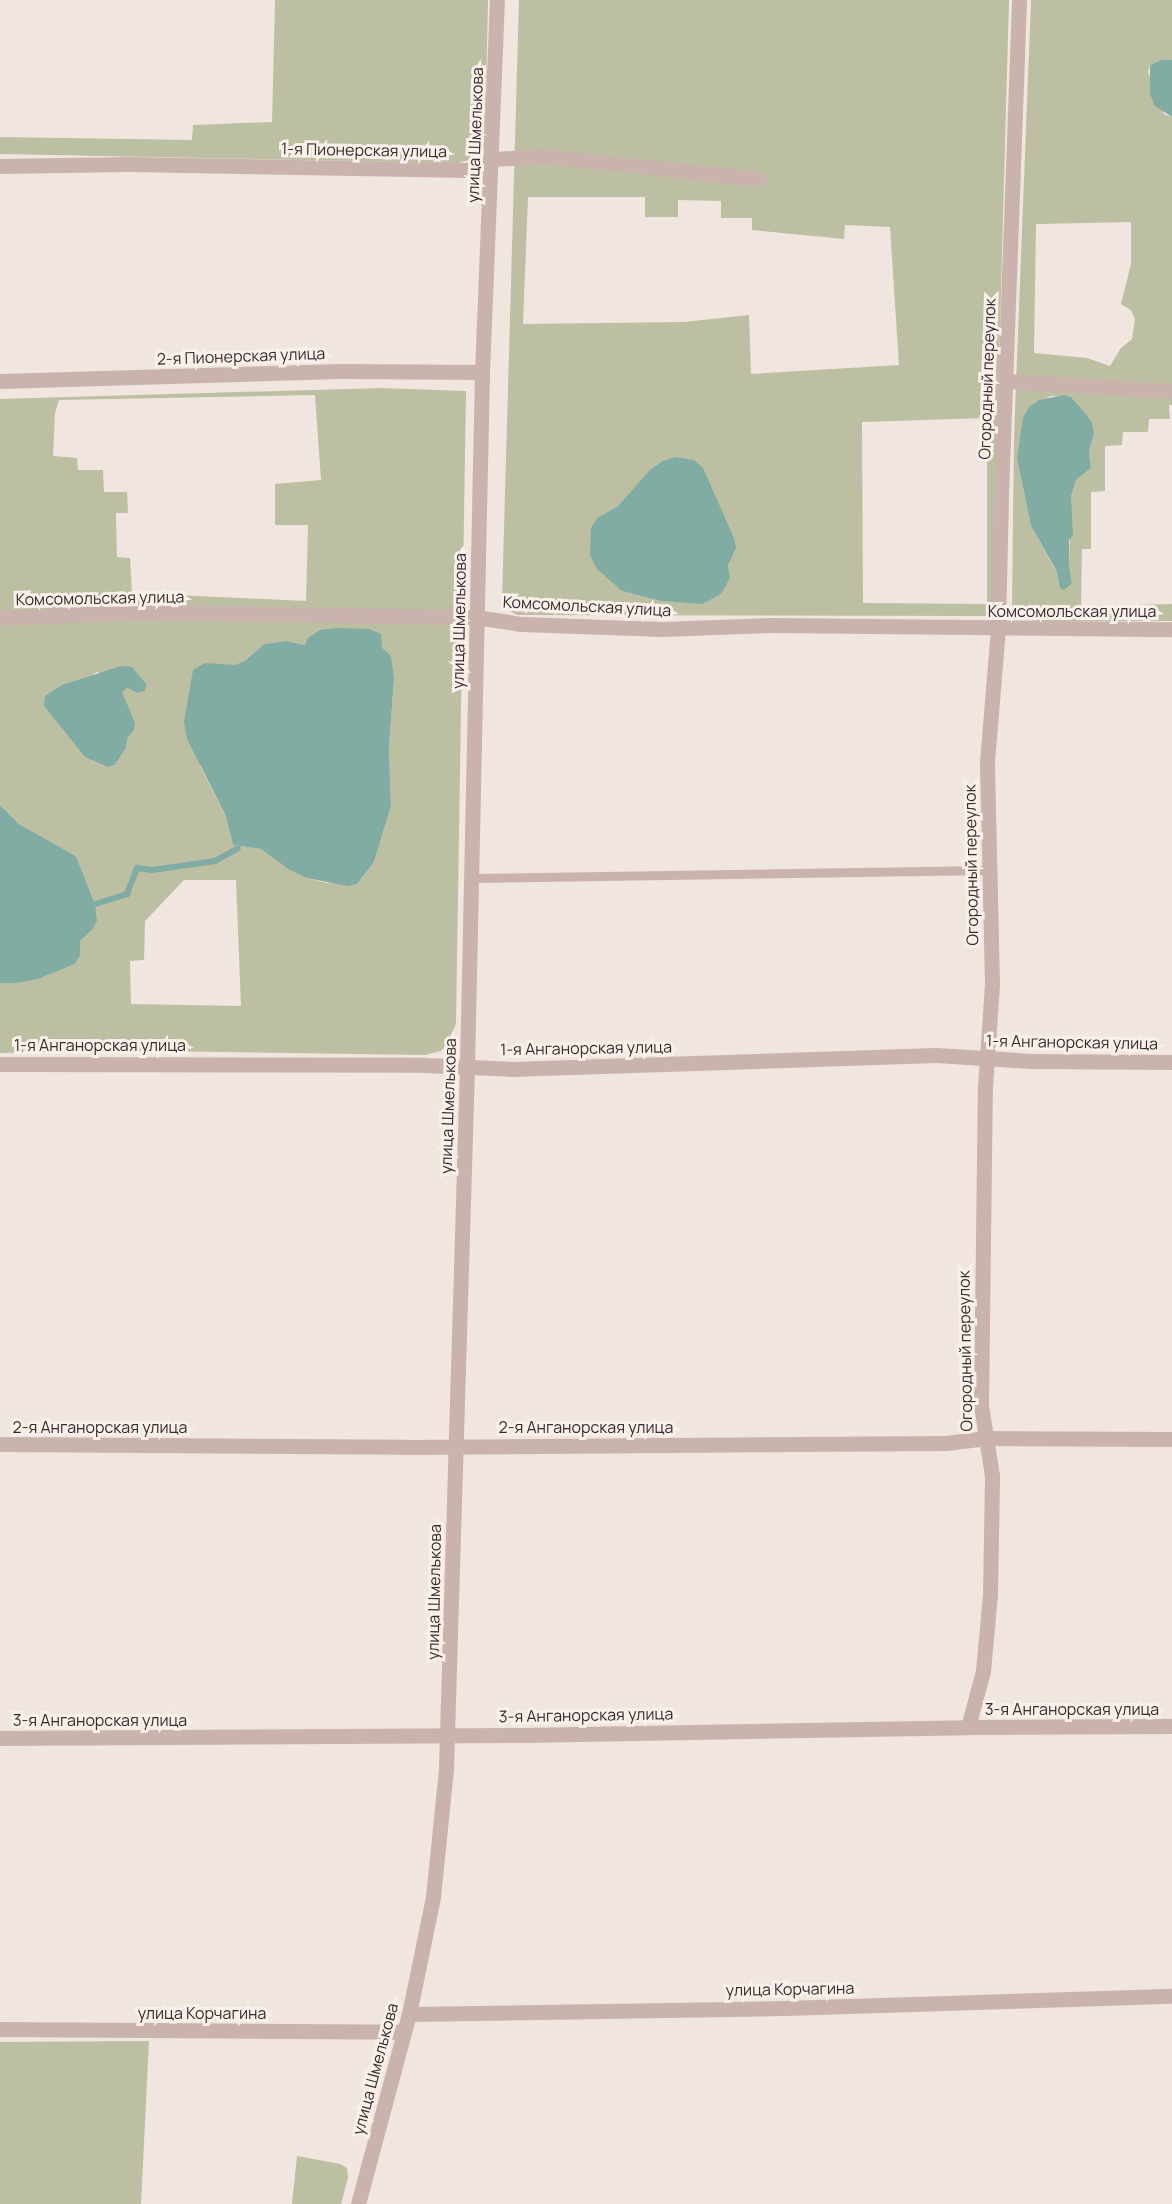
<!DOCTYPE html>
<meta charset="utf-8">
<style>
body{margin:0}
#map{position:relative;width:1172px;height:2204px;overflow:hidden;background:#f1e5e0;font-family:Manrope,sans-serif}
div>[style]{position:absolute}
.green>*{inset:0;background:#bcbfa1}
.water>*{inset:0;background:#81aca4}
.stream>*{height:6px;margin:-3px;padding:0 3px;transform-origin:3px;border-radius:3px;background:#81aca4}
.lane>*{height:9px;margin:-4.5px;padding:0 4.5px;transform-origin:4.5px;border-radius:4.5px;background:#c9b3ac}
.street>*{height:15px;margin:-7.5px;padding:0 7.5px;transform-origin:7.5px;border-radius:7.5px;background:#c9b3ac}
span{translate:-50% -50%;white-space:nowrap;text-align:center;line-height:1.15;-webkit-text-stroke:6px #f9f0ec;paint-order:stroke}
.street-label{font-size:16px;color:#382c2b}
</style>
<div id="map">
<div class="green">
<i style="clip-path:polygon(275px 0,488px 0,485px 144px,482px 150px,472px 159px,458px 163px,0 154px,0 137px,192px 140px,193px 125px,272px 122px)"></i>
<i style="clip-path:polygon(evenodd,519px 0,1009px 0,992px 616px,517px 615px,507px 609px,502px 600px,519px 0,528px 197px,645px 197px,645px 217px,678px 217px,678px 200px,721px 201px,721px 218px,752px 218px,752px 230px,844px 239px,845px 225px,890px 227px,899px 365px,751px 374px,749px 315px,684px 322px,523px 324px,528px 197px,519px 0,987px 418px,987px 604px,863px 603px,862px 422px,987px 418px,519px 0,631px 494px,723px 517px,734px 538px,728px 565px,730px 578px,692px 603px,660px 601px,622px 591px,597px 518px,618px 506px,631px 494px)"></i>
<i style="clip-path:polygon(evenodd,1031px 0,1172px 0,1172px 60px,1161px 60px,1150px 65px,1148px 72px,1164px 114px,1172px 117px,1172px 405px,1169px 405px,1170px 419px,1149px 419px,1148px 432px,1123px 432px,1122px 445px,1105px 446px,1105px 491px,1091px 492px,1091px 549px,1082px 549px,1081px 606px,1172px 604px,1172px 621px,1037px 621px,1020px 618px,1012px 608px,1014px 437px,1031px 0,1131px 222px,1131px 264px,1121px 304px,1131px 310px,1135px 319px,1132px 339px,1121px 348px,1110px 366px,1087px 358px,1034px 353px,1036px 224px,1131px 222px,1031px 0,1051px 396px,1071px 397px,1086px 414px,1094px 434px,1089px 452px,1091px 468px,1076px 480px,1071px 497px,1069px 564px,1072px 583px,1060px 588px,1056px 571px,1031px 526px,1017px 459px,1029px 407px,1051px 396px)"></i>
<i style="clip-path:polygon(evenodd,381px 388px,466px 391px,456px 1023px,450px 1040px,441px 1051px,425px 1055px,153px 1051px,0 1053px,0 983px,38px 979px,75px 964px,80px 956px,80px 941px,92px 930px,95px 904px,76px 856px,19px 824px,0 805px,0 399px,381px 388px,315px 395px,321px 480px,275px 484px,275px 525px,308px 525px,306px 601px,132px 593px,130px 558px,117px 557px,116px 513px,128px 513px,127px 492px,104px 492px,103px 470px,78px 470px,77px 458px,53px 456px,55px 413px,59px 400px,315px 395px,381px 388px,286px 641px,305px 645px,394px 679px,389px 749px,391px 806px,374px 862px,357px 884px,327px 883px,307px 878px,261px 849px,233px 845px,225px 814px,200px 766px,223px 665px,235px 665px,246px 660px,264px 644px,286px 641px,381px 388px,97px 672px,144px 691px,137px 693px,127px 688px,121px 692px,128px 737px,126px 748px,115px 765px,108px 767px,61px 726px,44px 706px,97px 672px,381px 388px,184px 880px,236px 880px,241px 1006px,131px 1004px,130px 961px,144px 960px,145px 921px,184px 880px)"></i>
<i style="clip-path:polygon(149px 2041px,141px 2204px,0 2204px,0 2042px)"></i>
<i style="clip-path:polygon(297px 2156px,340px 2164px,347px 2168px,348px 2178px,341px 2204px,292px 2204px)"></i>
</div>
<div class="water">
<i style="clip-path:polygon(1161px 60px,1172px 60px,1172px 117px,1155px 106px,1150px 94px,1150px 65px)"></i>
<i style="clip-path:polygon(1064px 395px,1071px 397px,1086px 414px,1092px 423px,1094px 434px,1089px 452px,1091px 468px,1076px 480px,1071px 497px,1073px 535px,1069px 540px,1069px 564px,1072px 583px,1064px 590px,1060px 588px,1056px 570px,1031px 526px,1017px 459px,1023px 418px,1029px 407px,1039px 400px)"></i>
<i style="clip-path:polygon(675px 457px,694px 460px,703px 468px,734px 538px,736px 548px,728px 565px,730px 578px,721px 594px,702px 604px,660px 601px,622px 591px,597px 569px,590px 555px,591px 528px,597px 518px,618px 506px,650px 470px,663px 461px)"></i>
<i style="clip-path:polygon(337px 628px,369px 629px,381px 634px,382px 648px,391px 656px,394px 679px,389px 749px,391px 806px,374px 862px,357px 884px,347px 886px,307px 878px,290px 870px,261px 849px,233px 845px,225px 814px,187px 739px,184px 722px,193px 670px,205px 663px,235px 665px,246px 660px,264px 644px,286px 641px,305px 645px,308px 638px,320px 630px)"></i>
<i style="clip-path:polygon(121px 666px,132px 667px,146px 684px,145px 691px,137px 693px,127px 688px,122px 692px,135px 723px,134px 730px,128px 737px,126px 748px,115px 765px,108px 767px,85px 757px,44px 706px,45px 696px,62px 685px)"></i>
<i style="clip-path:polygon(0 805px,19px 824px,76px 856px,95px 904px,97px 921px,92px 930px,80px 941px,80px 956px,75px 964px,38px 979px,16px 983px,0 983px)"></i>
</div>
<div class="stream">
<i style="left:95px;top:904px;width:34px;rotate:-17deg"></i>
<i style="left:127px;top:894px;width:28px;rotate:-69deg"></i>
<i style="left:137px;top:868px;width:15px;rotate:8deg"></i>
<i style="left:152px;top:870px;width:64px;rotate:-8.1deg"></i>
<i style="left:215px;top:861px;width:26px;rotate:-29deg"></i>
</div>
<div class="lane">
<i style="left:471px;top:878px;width:518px;rotate:-0.88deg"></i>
</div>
<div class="street">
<i style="left:0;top:166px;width:128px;rotate:-0.9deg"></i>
<i style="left:128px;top:164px;width:340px;rotate:1deg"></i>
<i style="left:468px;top:170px;width:27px;rotate:-24deg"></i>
<i style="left:493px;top:159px;width:52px;rotate:-3.3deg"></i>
<i style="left:545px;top:156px;width:215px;rotate:6.1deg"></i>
<i style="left:0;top:381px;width:347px;rotate:-1.7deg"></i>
<i style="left:347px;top:371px;width:135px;rotate:0.4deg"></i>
<i style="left:1005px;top:381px;width:167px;rotate:3.4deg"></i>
<i style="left:0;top:618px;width:140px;rotate:-2.5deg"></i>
<i style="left:140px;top:612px;width:336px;rotate:0.9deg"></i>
<i style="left:476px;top:617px;width:46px;rotate:8.8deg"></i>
<i style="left:521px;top:624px;width:141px;rotate:2deg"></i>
<i style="left:662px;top:629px;width:110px;rotate:-2.1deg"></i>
<i style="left:772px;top:625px;width:400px;rotate:0.6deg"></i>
<i style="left:0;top:1064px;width:425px;rotate:0.1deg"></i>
<i style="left:425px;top:1065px;width:87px;rotate:2.6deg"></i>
<i style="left:512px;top:1069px;width:424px;rotate:-1.9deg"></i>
<i style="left:936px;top:1055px;width:95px;rotate:3.6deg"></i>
<i style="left:1031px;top:1061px;width:141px;rotate:0.4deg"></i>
<i style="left:0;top:1444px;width:407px;rotate:0.4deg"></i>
<i style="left:407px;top:1447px;width:539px;rotate:-0.43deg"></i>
<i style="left:946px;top:1443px;width:39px;rotate:-7deg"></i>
<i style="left:985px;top:1438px;width:187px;rotate:0.3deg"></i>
<i style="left:968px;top:1727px;width:58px;rotate:-75deg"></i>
<i style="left:983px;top:1671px;width:77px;rotate:-84.8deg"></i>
<i style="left:990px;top:1594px;width:118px;rotate:-89deg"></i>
<i style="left:992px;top:1476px;width:72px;rotate:-98.8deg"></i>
<i style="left:981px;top:1405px;width:318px;rotate:-89.3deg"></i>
<i style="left:985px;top:1087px;width:103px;rotate:-86.1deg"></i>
<i style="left:992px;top:984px;width:222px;rotate:-91.3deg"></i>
<i style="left:987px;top:762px;width:133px;rotate:-85.3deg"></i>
<i style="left:998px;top:629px;width:135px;rotate:-88.7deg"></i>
<i style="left:1001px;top:494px;width:494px;rotate:-87.9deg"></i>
<i style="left:0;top:1738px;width:522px;rotate:-0.33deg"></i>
<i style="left:522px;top:1735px;width:446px;rotate:-1deg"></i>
<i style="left:968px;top:1727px;width:204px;rotate:-0.3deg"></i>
<i style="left:409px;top:2014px;width:375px;rotate:-0.9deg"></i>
<i style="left:784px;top:2008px;width:388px;rotate:-1.8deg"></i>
<i style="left:0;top:2029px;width:404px;rotate:0.4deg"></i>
<i style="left:358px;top:2204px;width:197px;rotate:-75deg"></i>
<i style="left:409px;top:2014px;width:119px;rotate:-78.4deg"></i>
<i style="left:433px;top:1897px;width:130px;rotate:-84.2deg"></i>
<i style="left:446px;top:1768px;width:701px;rotate:-88.28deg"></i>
<i style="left:467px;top:1067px;width:695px;rotate:-88.76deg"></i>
<i style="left:482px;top:372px;width:372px;rotate:-87.7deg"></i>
</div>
<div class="street-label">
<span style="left:475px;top:135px;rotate:-88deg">улица Шмелькова</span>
<span style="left:364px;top:150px;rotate:1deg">1-я Пионерская улица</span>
<span style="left:241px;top:356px;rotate:-2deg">2-я Пионерская улица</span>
<span style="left:987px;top:379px;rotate:-88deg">Огородный переулок</span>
<span style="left:100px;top:598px;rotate:-1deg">Комсомольская улица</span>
<span style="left:587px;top:606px;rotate:3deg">Комсомольская улица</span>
<span style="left:1072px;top:611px">Комсомольская улица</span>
<span style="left:459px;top:621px;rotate:-89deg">улица Шмелькова</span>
<span style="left:971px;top:865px;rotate:-91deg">Огородный переулок</span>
<span style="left:1072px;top:1042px;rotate:1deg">1-я Анганорская улица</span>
<span style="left:100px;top:1045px">1-я Анганорская улица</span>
<span style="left:586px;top:1048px;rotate:-1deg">1-я Анганорская улица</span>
<span style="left:448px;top:1106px;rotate:-88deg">улица Шмелькова</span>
<span style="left:965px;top:1351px;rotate:-91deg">Огородный переулок</span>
<span style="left:100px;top:1427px">2-я Анганорская улица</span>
<span style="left:586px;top:1427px">2-я Анганорская улица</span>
<span style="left:434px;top:1592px;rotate:-89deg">улица Шмелькова</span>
<span style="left:1072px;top:1709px">3-я Анганорская улица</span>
<span style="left:586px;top:1715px;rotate:-1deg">3-я Анганорская улица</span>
<span style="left:100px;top:1720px">3-я Анганорская улица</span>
<span style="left:790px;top:1989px;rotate:-1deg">улица Корчагина</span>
<span style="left:202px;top:2013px">улица Корчагина</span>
<span style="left:375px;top:2069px;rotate:-75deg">улица Шмелькова</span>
</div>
</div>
